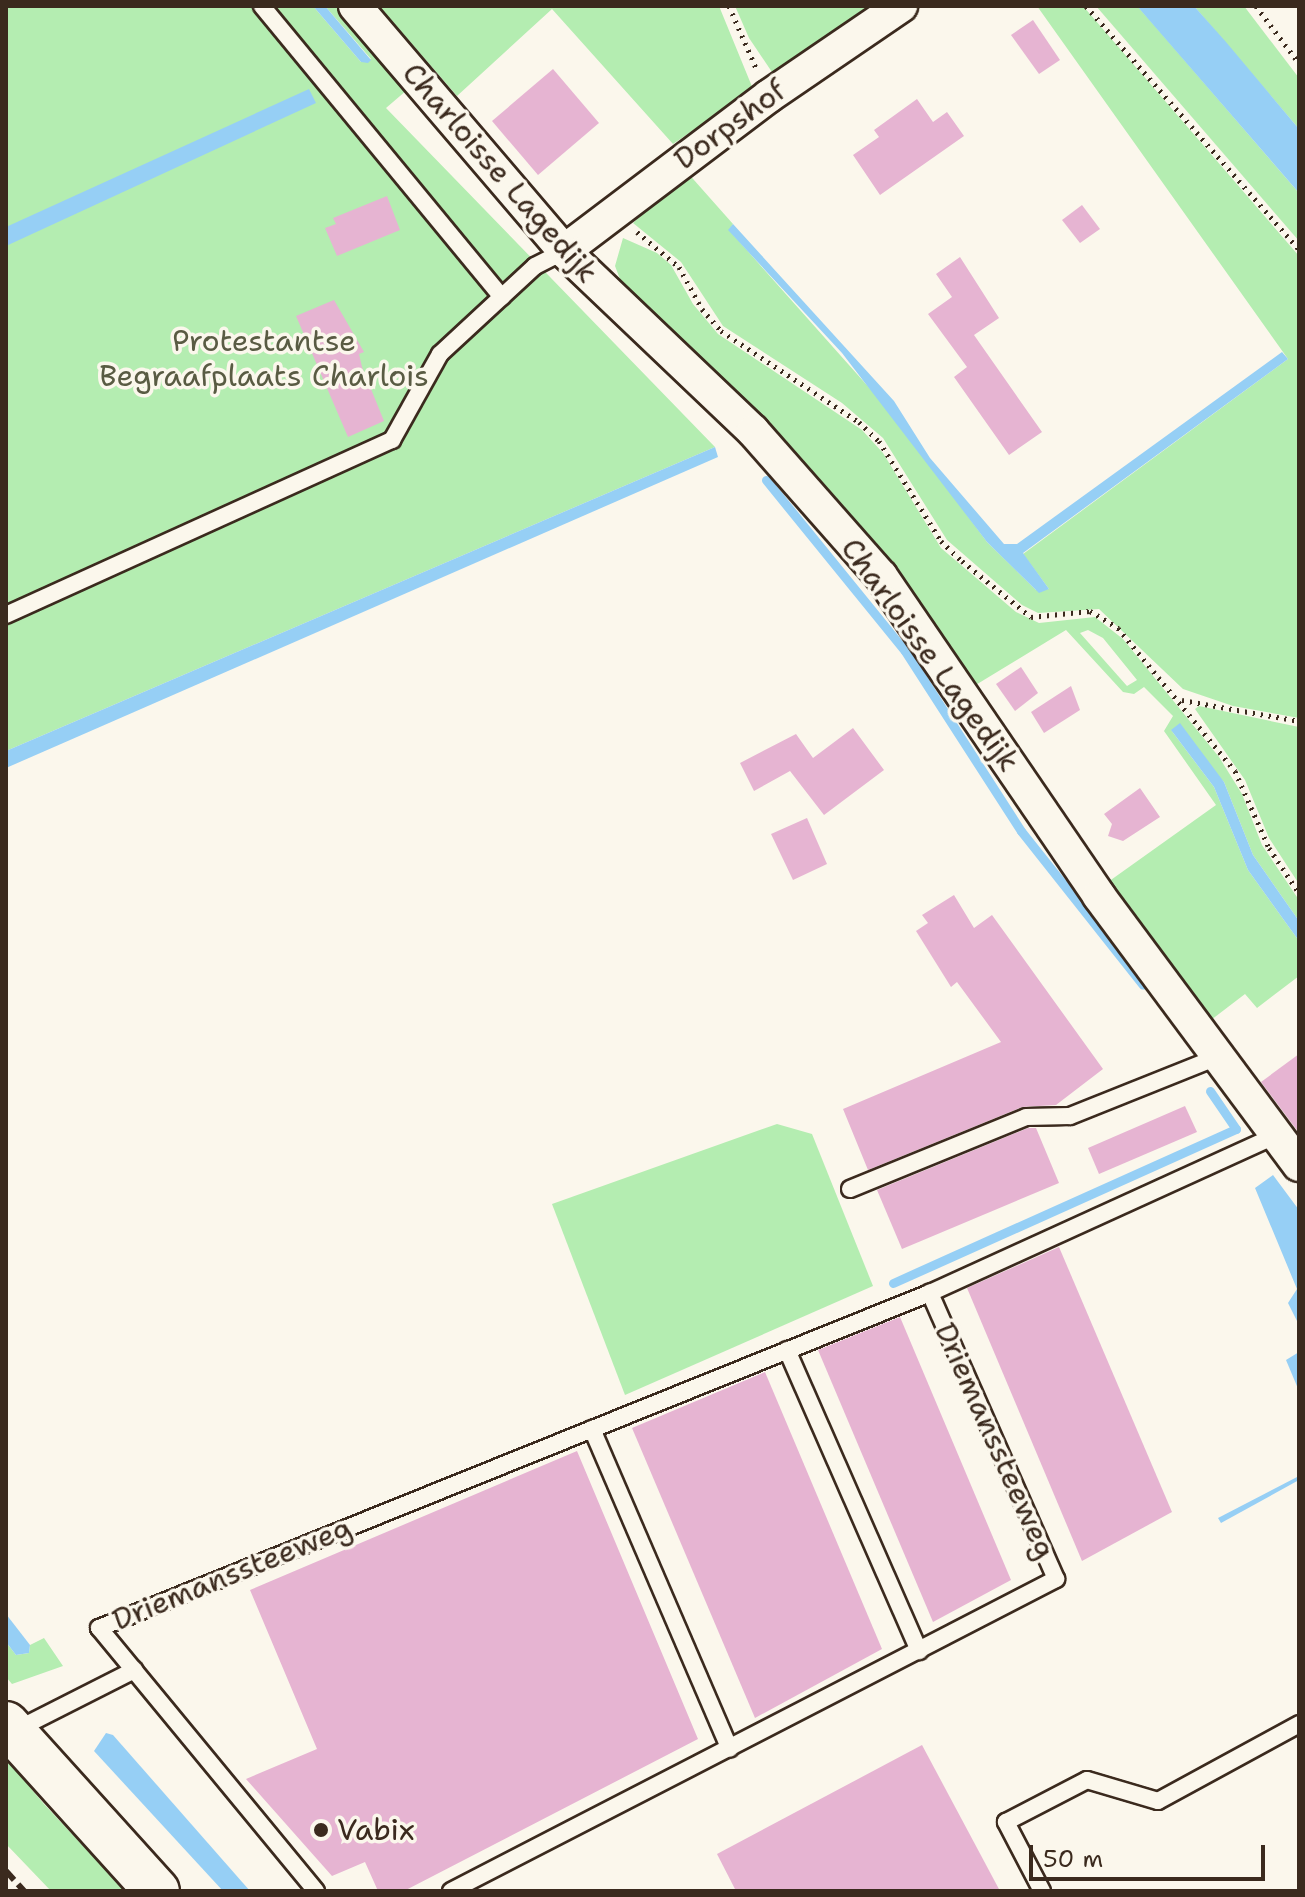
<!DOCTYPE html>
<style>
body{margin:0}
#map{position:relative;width:1305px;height:1897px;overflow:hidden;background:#fbf7ec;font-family:"Shantell Sans",sans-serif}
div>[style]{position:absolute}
.green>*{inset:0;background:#b4edb1}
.water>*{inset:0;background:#96cff5}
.stream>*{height:9px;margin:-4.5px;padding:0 4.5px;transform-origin:4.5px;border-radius:4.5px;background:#96cff5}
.building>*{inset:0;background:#e6b4d2}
.path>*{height:5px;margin-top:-2.5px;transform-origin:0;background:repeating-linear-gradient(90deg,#3b2a1e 0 2px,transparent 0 8px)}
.roads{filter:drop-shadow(2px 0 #3b2a1e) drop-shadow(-2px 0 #3b2a1e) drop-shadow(0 2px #3b2a1e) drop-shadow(0 -2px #3b2a1e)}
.lane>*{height:16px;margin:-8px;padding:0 8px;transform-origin:8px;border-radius:8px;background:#fbf7ec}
.street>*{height:32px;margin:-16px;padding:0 16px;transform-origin:16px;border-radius:16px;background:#fbf7ec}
.secondary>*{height:44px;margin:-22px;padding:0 22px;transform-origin:22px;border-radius:22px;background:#fbf7ec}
.rail>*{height:6px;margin-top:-3px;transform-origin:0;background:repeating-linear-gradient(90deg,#3b2a1e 0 12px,transparent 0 18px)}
.dots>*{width:22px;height:22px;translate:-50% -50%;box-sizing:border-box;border:4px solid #fbf7ec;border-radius:50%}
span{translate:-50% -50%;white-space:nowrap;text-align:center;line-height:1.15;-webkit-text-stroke:7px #fbf7ec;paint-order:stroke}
.street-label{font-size:30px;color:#3b2a1e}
.park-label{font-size:30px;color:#595b43}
.poi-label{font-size:30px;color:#3b2a1e}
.left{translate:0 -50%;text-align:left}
.frame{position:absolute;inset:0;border:8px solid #3b2a1e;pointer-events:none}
.scale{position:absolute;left:1029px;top:1845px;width:236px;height:36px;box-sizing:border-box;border:4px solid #3b2a1e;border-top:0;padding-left:10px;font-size:24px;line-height:28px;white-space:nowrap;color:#3b2a1e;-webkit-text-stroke:6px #fbf7ec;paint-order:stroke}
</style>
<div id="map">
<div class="green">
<i style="clip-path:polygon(6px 6px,313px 6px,361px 62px,371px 59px,325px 6px,338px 6px,407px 90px,386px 108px,715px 447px,6px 751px)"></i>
<i style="clip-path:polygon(379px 6px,719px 6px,753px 89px,673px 144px,552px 9px,457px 96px)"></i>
<i style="clip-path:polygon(735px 6px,877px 6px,774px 75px,749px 38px)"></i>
<i style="clip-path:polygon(1037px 6px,1083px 6px,1299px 256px,1299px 718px,1233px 706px,1183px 689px,1099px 609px,1038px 613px,1022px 605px,947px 540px,883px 438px,842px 403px,723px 326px,681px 262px,633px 223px,686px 171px,733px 224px,729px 230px,889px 410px,987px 542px,1036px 590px,1049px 589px,1023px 554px,1288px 359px)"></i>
<i style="clip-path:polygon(1096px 6px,1137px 6px,1148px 18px,1299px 193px,1299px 241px)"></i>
<i style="clip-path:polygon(1194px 6px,1244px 6px,1299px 78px,1299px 129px)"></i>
<i style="clip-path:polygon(evenodd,623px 238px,657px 253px,671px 265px,693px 304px,718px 334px,862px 430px,883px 453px,941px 548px,1016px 612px,1039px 623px,1095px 617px,1123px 639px,1219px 757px,1242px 794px,1262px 845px,1299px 900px,1299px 921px,1253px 855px,1224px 782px,1171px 730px,1214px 787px,1248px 870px,1299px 941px,1299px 976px,1257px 1008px,1245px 994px,1211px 1020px,1108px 882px,1216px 805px,1164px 731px,1173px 716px,1144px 687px,1134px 694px,1123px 692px,1066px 630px,974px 686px,623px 287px,615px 266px,623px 238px,1088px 630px,1103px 638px,1137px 680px,1127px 686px,1080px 633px,1088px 630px)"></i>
<i style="clip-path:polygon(1199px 706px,1299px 727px,1299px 884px,1269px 838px,1245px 780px,1195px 709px)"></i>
<i style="clip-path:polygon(777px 1124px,812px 1134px,873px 1286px,625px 1395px,552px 1204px)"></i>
<i style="clip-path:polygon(44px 1638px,63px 1666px,12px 1684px,6px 1677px,6px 1642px,16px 1655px,29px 1653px,30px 1645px)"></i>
<i style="clip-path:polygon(6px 1759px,44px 1804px,125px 1891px,51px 1891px,6px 1844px)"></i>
</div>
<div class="water">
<i style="clip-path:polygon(313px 6px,325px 6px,371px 60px,368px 63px,361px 62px)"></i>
<i style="clip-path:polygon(1137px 6px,1194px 6px,1226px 42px,1299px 129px,1299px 193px)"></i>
<i style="clip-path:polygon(309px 89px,316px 103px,6px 246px,6px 227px)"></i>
<i style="clip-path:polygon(733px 224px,894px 401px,930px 458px,1004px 544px,1017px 544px,1282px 352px,1288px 359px,1023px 553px,1049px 589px,1039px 593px,987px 542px,842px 353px,728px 230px)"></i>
<i style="clip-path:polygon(715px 447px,718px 457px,6px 768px,6px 751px)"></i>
<i style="clip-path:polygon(1180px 723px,1224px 782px,1253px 855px,1299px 921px,1299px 941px,1248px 870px,1214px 787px,1171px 730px)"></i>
<i style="clip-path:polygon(1273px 1175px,1299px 1210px,1299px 1325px,1288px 1303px,1297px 1289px,1255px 1188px)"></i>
<i style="clip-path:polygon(1299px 1352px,1299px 1391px,1286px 1360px)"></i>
<i style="clip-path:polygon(1299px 1476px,1299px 1480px,1221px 1523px,1218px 1518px)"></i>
<i style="clip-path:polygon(6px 1614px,30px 1645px,29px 1653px,16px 1655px,6px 1642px)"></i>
<i style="clip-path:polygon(106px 1733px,113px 1735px,250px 1891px,223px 1891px,94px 1751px)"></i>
</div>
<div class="stream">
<i style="left:766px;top:480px;width:220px;rotate:50.9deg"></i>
<i style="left:905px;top:651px;width:214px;rotate:57.2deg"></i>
<i style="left:1021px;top:831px;width:196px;rotate:51.6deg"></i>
<i style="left:893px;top:1283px;width:376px;rotate:-24.2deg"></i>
<i style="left:1236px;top:1129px;width:46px;rotate:-124.4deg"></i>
</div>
<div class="building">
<i style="clip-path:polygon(1033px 20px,1060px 60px,1039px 74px,1011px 35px)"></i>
<i style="clip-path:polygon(553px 69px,599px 123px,538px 175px,492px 121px)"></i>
<i style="clip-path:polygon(917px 99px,933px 122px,947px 112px,964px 136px,880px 195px,853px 155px,879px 137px,874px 130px)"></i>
<i style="clip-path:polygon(387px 196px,400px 230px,337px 256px,325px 228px,336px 224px,333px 218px)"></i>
<i style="clip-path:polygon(1082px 205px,1100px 229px,1080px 243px,1062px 220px)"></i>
<i style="clip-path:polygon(960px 257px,999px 318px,974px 335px,1042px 432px,1009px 455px,954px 377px,967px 367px,928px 314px,952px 297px,936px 274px)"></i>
<i style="clip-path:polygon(334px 300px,364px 352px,359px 354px,362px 367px,384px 421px,348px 437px,296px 316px)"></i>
<i style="clip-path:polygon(1021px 667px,1038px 693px,1015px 711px,996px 684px)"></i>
<i style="clip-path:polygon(1071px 686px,1080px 710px,1044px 733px,1031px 712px)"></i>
<i style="clip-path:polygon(853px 728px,884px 770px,824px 815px,790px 771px,754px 791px,740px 763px,796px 734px,813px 758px)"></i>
<i style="clip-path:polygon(1140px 788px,1160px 817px,1123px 841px,1108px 836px,1112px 824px,1104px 814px)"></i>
<i style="clip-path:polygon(807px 818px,827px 864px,793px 880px,771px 834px)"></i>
<i style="clip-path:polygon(954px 895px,974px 928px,992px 915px,1103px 1069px,1056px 1105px,1022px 1107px,868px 1170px,843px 1109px,1001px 1042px,957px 982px,951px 987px,916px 931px,928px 923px,922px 915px)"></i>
<i style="clip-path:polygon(1299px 1054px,1299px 1133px,1261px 1082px)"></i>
<i style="clip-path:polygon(1185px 1106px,1197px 1132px,1099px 1174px,1088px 1148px)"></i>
<i style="clip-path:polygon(1028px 1128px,1036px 1128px,1059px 1183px,902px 1249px,877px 1190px)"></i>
<i style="clip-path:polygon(1059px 1247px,1172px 1512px,1082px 1561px,967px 1288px)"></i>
<i style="clip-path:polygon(900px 1317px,1011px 1580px,933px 1622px,818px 1350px)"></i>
<i style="clip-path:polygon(765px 1372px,882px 1649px,755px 1718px,632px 1428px)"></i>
<i style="clip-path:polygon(577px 1451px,698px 1739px,404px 1891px,378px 1891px,365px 1862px,332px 1876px,246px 1779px,317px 1749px,250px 1590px)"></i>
<i style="clip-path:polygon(922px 1745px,1000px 1891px,736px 1891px,717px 1854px)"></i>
</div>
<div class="path">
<i style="left:729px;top:6px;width:70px;rotate:66.4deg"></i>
<i style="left:1086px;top:6px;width:323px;rotate:48.8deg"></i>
<i style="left:1256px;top:6px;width:71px;rotate:53deg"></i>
<i style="left:637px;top:232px;width:55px;rotate:39.8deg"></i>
<i style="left:679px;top:267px;width:48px;rotate:61.3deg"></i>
<i style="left:702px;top:309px;width:29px;rotate:49deg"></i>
<i style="left:721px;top:331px;width:165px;rotate:33.4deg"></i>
<i style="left:859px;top:422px;width:28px;rotate:44deg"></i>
<i style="left:879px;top:441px;width:118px;rotate:58.2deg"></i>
<i style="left:941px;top:541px;width:29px;rotate:44deg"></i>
<i style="left:962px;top:561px;width:89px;rotate:39.1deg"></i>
<i style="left:1031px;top:617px;width:59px;rotate:-5.8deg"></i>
<i style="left:1090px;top:611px;width:33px;rotate:31deg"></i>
<i style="left:1118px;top:628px;width:185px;rotate:50.7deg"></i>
<i style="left:1235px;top:771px;width:84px;rotate:66.2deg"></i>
<i style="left:1269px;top:848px;width:54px;rotate:56.3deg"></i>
<i style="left:1182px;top:700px;width:119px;rotate:10.2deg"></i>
</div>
<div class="roads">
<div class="lane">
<i style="left:262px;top:6px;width:377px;rotate:50.5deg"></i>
<i style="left:6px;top:615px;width:424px;rotate:-24.4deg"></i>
<i style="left:392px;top:440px;width:98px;rotate:-60.8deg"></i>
<i style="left:440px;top:354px;width:129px;rotate:-42.8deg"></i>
<i style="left:535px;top:266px;width:33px;rotate:-27deg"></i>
<i style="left:850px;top:1189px;width:190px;rotate:-22.2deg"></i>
<i style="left:1026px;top:1117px;width:44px;rotate:-1.3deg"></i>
<i style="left:1070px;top:1116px;width:162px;rotate:-21.8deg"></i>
<i style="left:787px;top:1350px;width:329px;rotate:66.3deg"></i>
<i style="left:592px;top:1429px;width:348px;rotate:66.7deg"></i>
<i style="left:14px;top:1731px;width:135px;rotate:-26.9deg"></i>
<i style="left:316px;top:1891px;width:341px;rotate:-129.5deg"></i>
<i style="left:99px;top:1628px;width:896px;rotate:-21.96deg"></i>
<i style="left:930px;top:1293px;width:381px;rotate:-24.5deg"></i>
<i style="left:451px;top:1891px;width:681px;rotate:-27.28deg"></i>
<i style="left:1056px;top:1579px;width:313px;rotate:-113.8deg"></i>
<i style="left:1042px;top:1891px;width:78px;rotate:-117.6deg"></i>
<i style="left:1006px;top:1822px;width:91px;rotate:-27.4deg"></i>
<i style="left:1087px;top:1780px;width:74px;rotate:16.5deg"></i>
<i style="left:1158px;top:1801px;width:161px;rotate:-28.6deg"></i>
</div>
<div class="street">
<i style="left:355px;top:6px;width:322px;rotate:49.5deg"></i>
<i style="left:564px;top:251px;width:261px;rotate:43.6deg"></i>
<i style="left:753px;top:431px;width:193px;rotate:48.6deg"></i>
<i style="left:881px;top:576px;width:387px;rotate:55.7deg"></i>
<i style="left:1099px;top:896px;width:335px;rotate:53.4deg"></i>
<i style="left:564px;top:251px;width:257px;rotate:-37.1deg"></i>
<i style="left:769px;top:96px;width:160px;rotate:-34.3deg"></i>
</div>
<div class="secondary">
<i style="left:6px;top:1724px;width:225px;rotate:47.9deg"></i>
</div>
</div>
<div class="rail">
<i style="left:6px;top:1871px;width:27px;rotate:48deg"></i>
</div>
<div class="dots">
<i style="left:321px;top:1830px;background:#3b2a1e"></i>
</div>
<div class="street-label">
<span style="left:730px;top:125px;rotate:-36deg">Dorpshof</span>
<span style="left:500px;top:173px;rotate:49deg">Charloisse Lagedijk</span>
<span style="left:930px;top:655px;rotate:54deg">Charloisse Lagedijk</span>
<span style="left:995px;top:1441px;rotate:66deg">Driemanssteeweg</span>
<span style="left:232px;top:1574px;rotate:-22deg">Driemanssteeweg</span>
</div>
<div class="park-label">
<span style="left:264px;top:358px">Protestantse<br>Begraafplaats Charlois</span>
</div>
<div class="poi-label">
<span class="left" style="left:337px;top:1830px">Vabix</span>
</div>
<div class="frame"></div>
<div class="scale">50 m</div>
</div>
